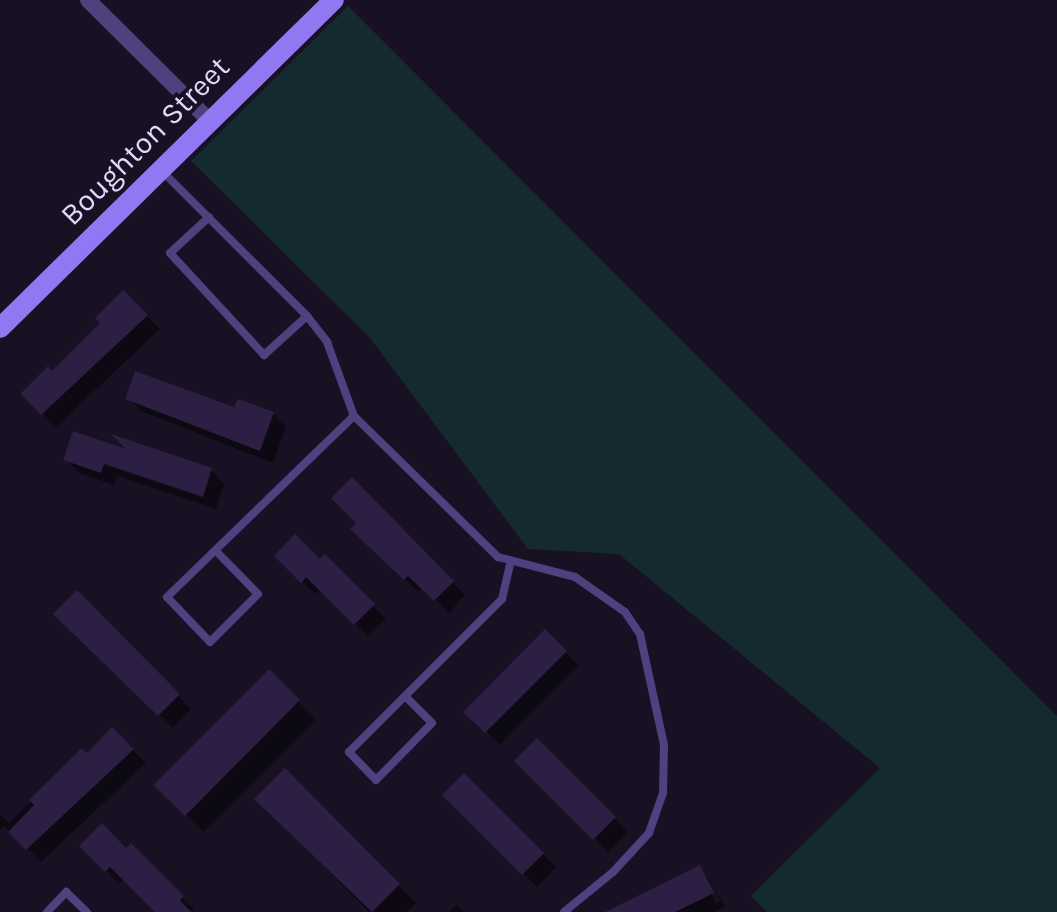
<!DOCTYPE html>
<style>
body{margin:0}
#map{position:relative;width:1057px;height:912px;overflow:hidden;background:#181124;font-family:Karla,sans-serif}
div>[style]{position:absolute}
.green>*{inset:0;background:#152a2e}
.shadow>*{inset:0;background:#0007}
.building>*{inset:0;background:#2c1f43}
.lane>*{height:8px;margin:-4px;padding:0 4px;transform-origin:4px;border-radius:4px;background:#4d417f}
.street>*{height:16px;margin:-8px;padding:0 8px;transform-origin:8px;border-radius:8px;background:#4d417f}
.secondary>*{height:20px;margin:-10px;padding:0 10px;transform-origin:10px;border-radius:10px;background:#8f78f2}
span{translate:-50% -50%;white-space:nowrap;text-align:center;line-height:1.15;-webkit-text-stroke:8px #181124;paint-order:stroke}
.street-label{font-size:30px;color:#e2d8fb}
</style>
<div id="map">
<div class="green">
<i style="clip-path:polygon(348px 6px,1057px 716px,1057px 912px,767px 912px,751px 896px,880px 768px,619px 554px,528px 549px,370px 338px,191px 161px)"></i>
</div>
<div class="shadow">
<i style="clip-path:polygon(123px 293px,160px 329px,56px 427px,23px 394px,52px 374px,103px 323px)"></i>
<i style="clip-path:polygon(128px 398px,273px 414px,286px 427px,273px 463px,141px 411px)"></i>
<i style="clip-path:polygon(133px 454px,211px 470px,224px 484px,216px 509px,117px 476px,114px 485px,79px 473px,66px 459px)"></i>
<i style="clip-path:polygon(352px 479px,465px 595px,449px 613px,423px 587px,418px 592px,353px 529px,359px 523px)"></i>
<i style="clip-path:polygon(276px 556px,320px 562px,325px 557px,386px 619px,368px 637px,321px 589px,315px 594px)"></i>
<i style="clip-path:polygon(77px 592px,191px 709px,173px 728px,56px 614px)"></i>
<i style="clip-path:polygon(545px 632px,579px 666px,500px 745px,466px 712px)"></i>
<i style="clip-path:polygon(269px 672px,316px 719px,203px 832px,156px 785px)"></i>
<i style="clip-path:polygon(112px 730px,146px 763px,41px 862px,4px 826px,0 830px,0 814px,9px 823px,82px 750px,87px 755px)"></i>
<i style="clip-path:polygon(537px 741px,628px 832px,608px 852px,517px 761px)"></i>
<i style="clip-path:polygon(285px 771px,416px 903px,407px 912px,369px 912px,257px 799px)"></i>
<i style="clip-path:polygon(464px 776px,556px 867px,537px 887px,445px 795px)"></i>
<i style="clip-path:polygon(82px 846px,126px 850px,131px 846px,195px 910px,158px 912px,125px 879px,119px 884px)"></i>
<i style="clip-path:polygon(evenodd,700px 867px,726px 907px,715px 912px,609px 912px,700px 867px,705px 880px,710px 880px,720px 901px,716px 903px,705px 880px)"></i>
<i style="clip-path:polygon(457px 904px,464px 912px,449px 912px)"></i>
</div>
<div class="building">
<i style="clip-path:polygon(123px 290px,148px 315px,41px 415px,20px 394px,48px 366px,52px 371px,100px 323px,95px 318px)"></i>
<i style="clip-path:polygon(135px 371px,234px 407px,238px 399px,274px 412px,260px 451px,125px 399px)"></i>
<i style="clip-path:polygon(73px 431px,126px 449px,111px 434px,212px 468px,203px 497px,104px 464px,101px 473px,63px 460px)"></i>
<i style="clip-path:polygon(352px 477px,454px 581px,434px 601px,408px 576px,404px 580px,350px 529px,356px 523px,331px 498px)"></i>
<i style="clip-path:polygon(295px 534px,320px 559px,325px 554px,375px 604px,354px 625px,306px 577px,301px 583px,274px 556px)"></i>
<i style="clip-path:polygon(77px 590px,180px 694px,158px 716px,53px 614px)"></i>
<i style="clip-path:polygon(545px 629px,567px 651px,485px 733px,463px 712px)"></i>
<i style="clip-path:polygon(269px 669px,300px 700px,185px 816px,153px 785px)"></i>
<i style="clip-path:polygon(112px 727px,134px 749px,26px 850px,8px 832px,34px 805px,29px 800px,82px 748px,87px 753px)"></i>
<i style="clip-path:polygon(537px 738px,616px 817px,593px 840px,514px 761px)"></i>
<i style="clip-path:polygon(285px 768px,400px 884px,372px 912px,254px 799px)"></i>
<i style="clip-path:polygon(464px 773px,544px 853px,522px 875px,442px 795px)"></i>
<i style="clip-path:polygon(102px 823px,126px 848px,131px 843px,184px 896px,180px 900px,191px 912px,155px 912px,110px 867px,105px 872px,79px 846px)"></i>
<i style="clip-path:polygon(700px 865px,714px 893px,675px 912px,605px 912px)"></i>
</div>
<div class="lane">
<i style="left:161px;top:170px;width:206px;rotate:45deg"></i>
<i style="left:307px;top:316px;width:33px;rotate:52deg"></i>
<i style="left:327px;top:342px;width:79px;rotate:70deg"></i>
<i style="left:354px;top:416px;width:202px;rotate:44.4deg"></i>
<i style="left:498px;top:557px;width:80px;rotate:14.6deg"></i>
<i style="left:575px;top:577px;width:61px;rotate:35deg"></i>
<i style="left:625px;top:612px;width:27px;rotate:56deg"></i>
<i style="left:640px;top:634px;width:114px;rotate:77.8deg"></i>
<i style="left:664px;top:745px;width:48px;rotate:91.2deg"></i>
<i style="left:663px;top:793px;width:42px;rotate:109.3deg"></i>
<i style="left:649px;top:833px;width:53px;rotate:132.7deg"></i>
<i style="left:613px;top:872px;width:63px;rotate:140.8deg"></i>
<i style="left:209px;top:217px;width:53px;rotate:137.3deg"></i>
<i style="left:170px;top:253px;width:139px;rotate:47.3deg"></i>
<i style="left:264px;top:355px;width:58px;rotate:-42.2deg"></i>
<i style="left:216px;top:551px;width:60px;rotate:45.7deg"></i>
<i style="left:258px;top:594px;width:68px;rotate:135deg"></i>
<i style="left:210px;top:642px;width:62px;rotate:-133.7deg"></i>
<i style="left:167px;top:597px;width:260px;rotate:-44.1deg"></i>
<i style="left:405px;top:696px;width:38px;rotate:45deg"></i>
<i style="left:432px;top:723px;width:80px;rotate:134.5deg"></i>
<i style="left:376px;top:780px;width:39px;rotate:-134deg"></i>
<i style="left:349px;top:752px;width:216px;rotate:-45deg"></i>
<i style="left:502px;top:599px;width:40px;rotate:-77deg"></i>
<i style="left:47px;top:912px;width:28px;rotate:-46deg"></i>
<i style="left:66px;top:892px;width:29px;rotate:44deg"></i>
</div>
<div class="street">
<i style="left:88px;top:0;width:169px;rotate:44.8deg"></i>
</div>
<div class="secondary">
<i style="left:0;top:328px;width:468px;rotate:-44.5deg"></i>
</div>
<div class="street-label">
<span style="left:145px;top:141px;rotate:-45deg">Boughton Street</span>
</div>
</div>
